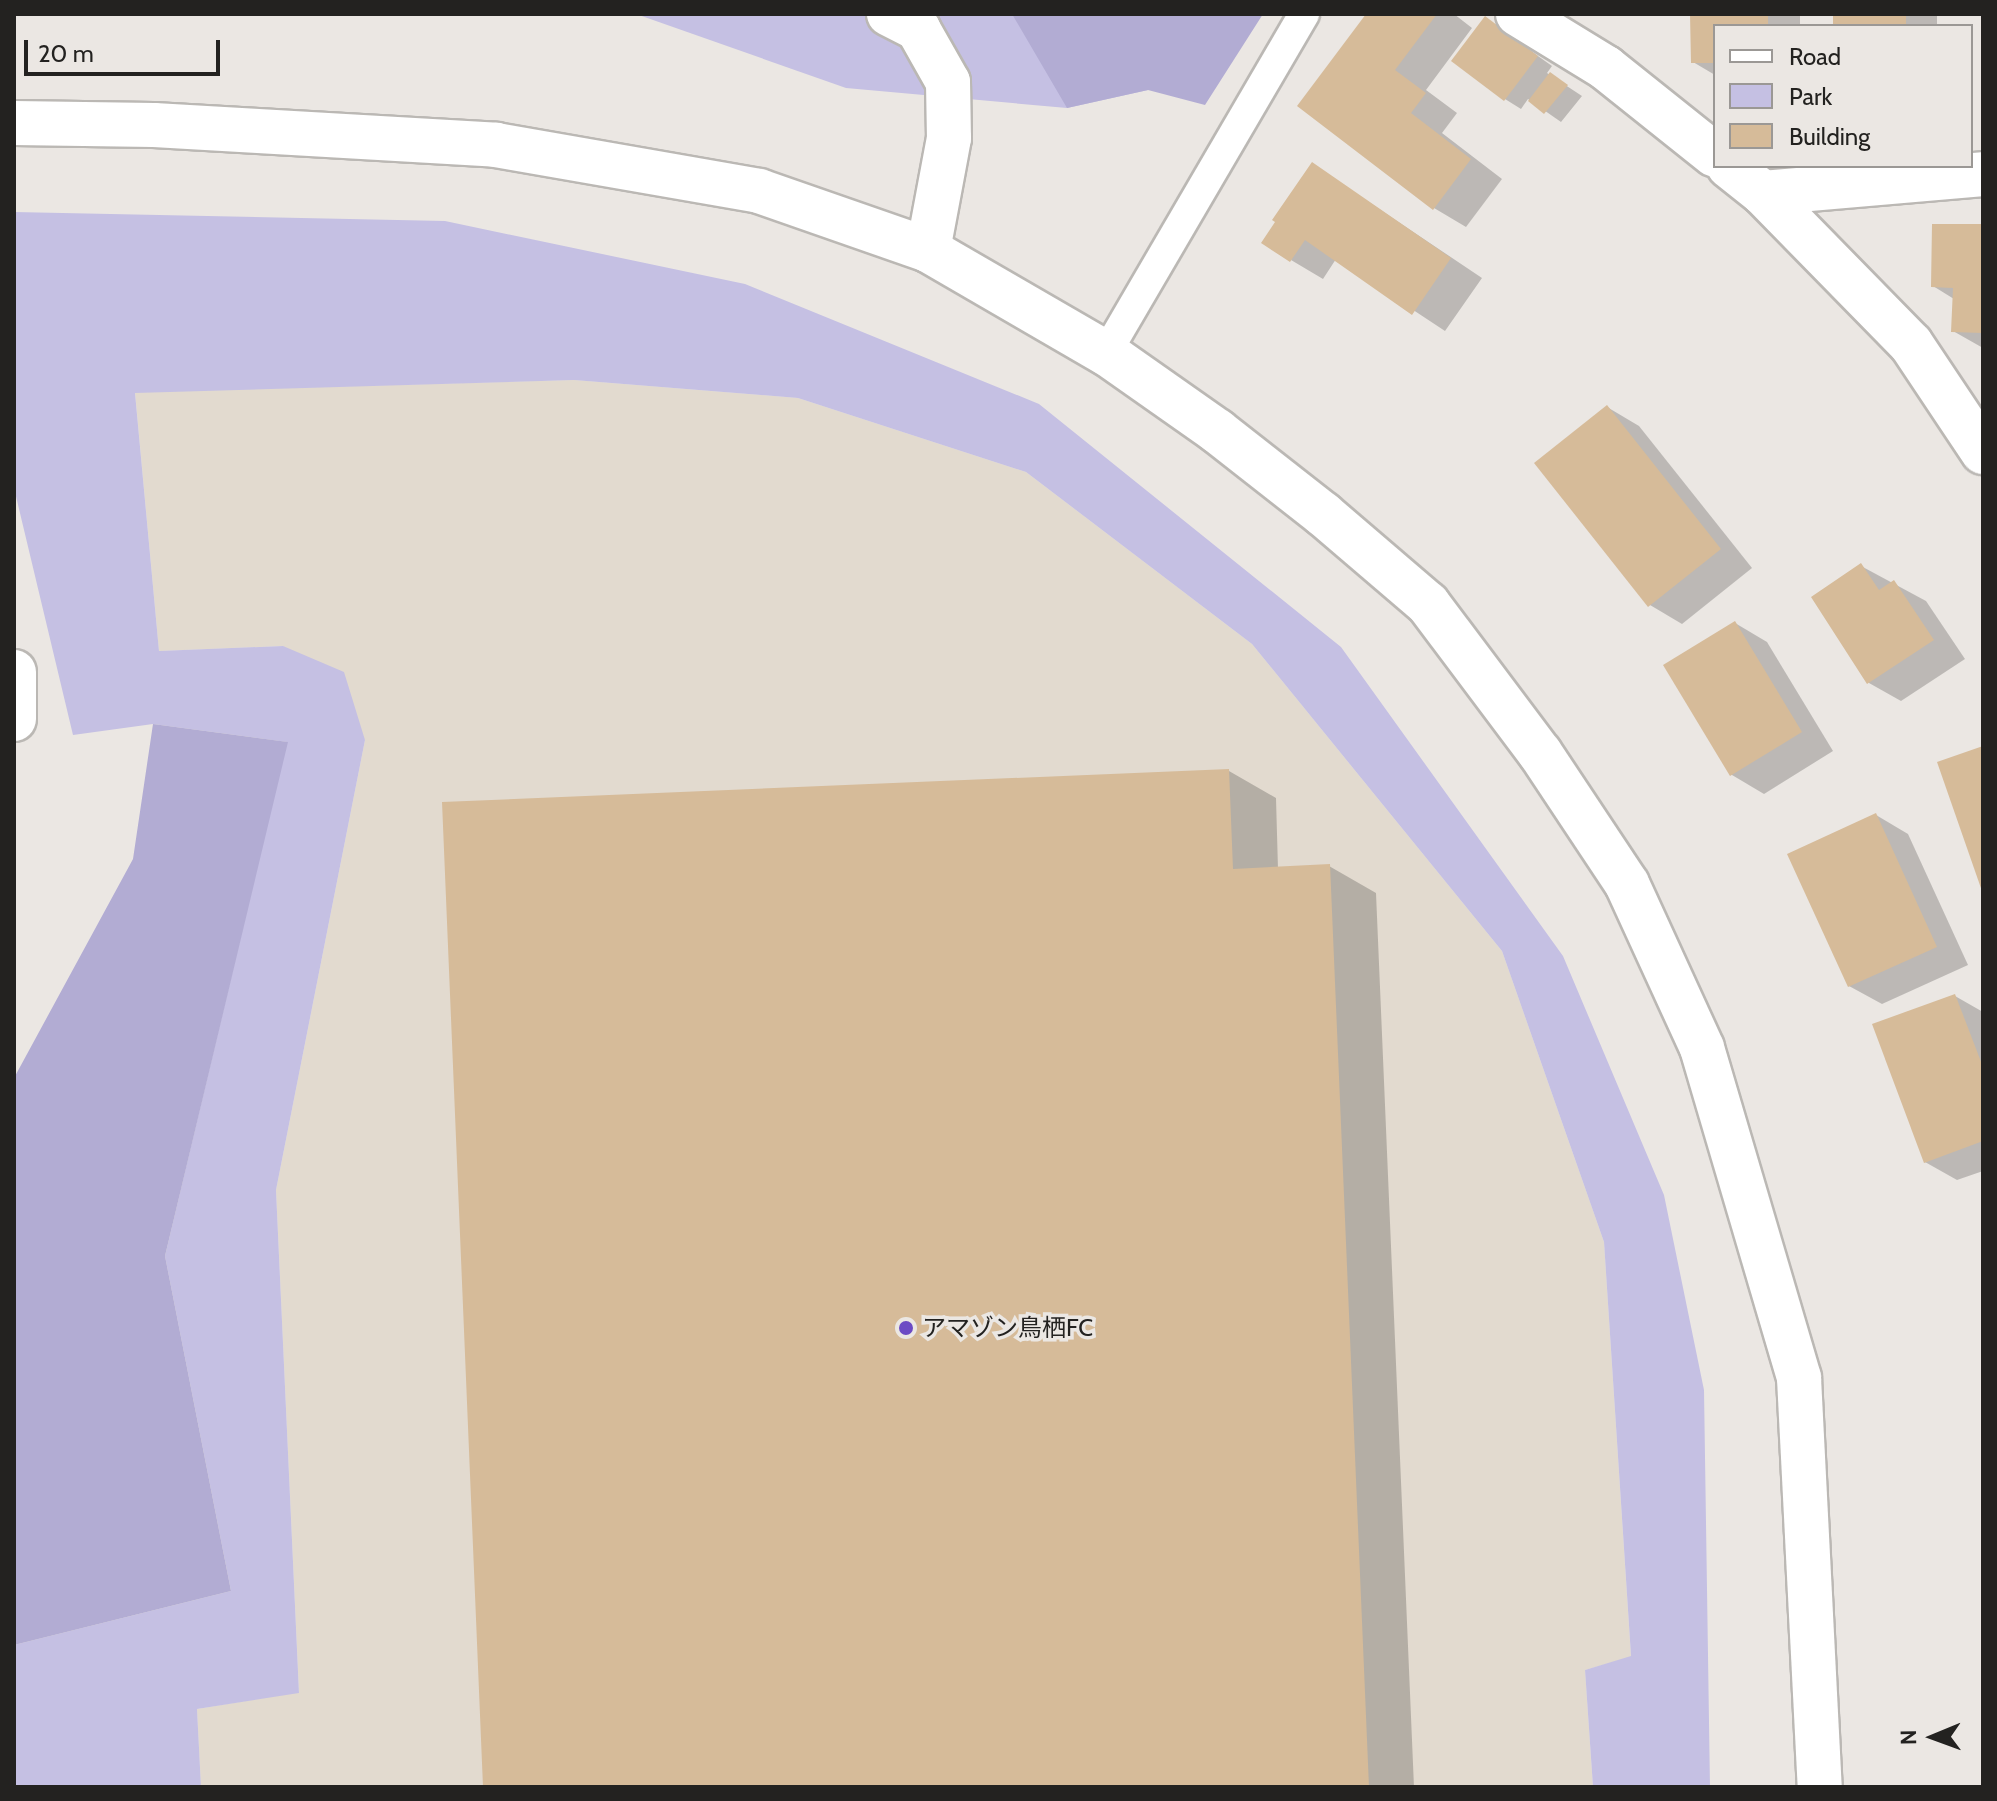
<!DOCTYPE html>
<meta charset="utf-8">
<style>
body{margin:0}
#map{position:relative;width:1997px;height:1801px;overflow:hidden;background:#ebe7e3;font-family:Cabin,"Noto Sans JP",sans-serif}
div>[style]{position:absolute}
.built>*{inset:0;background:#e2dacf}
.green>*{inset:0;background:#c5c0e3}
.forest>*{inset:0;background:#b2acd3}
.shadow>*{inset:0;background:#0003}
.building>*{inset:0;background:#d6bb99}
.roads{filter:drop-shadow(2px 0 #bbb8b4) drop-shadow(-2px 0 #bbb8b4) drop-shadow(0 2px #bbb8b4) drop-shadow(0 -2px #bbb8b4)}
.lane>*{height:30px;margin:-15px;padding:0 15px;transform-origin:15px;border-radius:15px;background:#fff}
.street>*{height:44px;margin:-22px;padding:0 22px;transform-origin:22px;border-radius:22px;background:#fff}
.secondary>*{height:44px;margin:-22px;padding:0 22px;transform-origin:22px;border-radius:22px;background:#fff}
.dots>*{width:22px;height:22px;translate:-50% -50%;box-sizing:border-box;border:4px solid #ebe7e3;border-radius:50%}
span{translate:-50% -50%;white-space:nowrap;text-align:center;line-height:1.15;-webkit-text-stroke:7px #ebe7e3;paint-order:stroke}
.poi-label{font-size:24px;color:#232220}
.left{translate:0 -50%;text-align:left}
.frame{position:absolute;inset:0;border:16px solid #232220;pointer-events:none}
.legend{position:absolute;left:1713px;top:24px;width:260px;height:144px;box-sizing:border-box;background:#ebe7e3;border:2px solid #9b9895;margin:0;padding:10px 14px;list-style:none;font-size:24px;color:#232220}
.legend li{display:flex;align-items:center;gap:16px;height:40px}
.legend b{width:40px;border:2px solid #9b9895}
.north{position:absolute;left:1893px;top:1697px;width:80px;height:80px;-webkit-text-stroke:6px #ebe7e3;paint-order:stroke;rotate:269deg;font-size:22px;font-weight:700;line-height:32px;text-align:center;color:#232220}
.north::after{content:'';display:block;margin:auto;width:28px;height:36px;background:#232220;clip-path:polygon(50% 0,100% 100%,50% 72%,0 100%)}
.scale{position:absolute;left:24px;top:40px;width:196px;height:36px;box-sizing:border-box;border:4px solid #232220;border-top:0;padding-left:10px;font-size:24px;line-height:28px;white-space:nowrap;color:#232220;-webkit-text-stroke:6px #ebe7e3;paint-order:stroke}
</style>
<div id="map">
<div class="built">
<i style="clip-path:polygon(574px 380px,798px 398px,1026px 472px,1252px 644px,1502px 951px,1604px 1242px,1631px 1657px,1585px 1670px,1593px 1787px,201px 1787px,197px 1709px,299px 1692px,276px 1190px,365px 740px,283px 646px,159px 651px,135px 392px)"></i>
</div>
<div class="green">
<i style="clip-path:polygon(636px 14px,1128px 14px,1148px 90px,1067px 108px,846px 88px)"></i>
<i style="clip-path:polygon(14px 212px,445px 221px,745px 284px,1039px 404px,1341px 647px,1563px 956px,1664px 1195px,1704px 1390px,1710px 1787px,1593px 1787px,1585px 1670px,1631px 1656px,1604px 1242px,1502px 951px,1252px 644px,1026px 472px,798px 398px,574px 380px,135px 393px,159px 651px,283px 646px,344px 672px,365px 740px,276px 1190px,299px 1693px,197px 1709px,201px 1787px,14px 1787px,14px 1645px,231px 1591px,165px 1256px,287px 742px,153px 724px,73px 735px,14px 488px)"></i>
</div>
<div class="forest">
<i style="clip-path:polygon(1012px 14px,1263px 14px,1205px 105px,1148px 90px,1067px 108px)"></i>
<i style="clip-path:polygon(153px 724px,288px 742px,165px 1256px,231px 1591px,14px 1645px,14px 1078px,133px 859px)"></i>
</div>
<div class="shadow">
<i style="clip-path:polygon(1369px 14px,1454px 14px,1472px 28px,1426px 90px,1457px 113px,1442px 133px,1502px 179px,1466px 227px,1434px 208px)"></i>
<i style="clip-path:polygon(1692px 14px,1800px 14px,1800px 26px,1715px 26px,1715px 75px,1693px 62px)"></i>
<i style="clip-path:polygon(1835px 14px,1937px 14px,1937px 26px,1835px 26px)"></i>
<i style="clip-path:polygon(1486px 19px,1552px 66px,1547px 73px,1582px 96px,1561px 122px,1528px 99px,1521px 109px,1505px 99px)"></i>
<i style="clip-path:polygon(1312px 164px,1482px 278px,1445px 331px,1336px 259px,1323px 279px,1291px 260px)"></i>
<i style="clip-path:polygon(1983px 226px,1983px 348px,1953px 331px,1954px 299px,1933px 286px)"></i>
<i style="clip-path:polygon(1607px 407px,1639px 426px,1752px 568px,1682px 624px,1650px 605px)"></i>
<i style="clip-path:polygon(1861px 566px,1926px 601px,1965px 659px,1901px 701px,1869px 683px)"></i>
<i style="clip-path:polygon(1735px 623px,1767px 642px,1833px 751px,1764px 794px,1732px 775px,1666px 666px)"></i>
<i style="clip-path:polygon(1229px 771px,1276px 798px,1278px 869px,1329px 866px,1376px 893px,1414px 1787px,485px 1787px)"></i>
<i style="clip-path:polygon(1876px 815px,1908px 834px,1968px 965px,1882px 1004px,1849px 986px)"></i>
<i style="clip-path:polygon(1955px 996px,1983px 1012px,1983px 1171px,1957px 1180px,1925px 1162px)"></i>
</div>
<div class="building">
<i style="clip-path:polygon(1366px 14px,1437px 14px,1395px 70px,1426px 93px,1411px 113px,1471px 159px,1433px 210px,1297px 106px)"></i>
<i style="clip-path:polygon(1690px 14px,1768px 14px,1768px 26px,1715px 26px,1715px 63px,1691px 63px)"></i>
<i style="clip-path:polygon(1833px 14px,1906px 14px,1906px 26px,1833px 26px)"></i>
<i style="clip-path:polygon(1485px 16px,1538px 56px,1504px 101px,1451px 61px)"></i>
<i style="clip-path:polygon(1550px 72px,1568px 85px,1544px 114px,1528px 101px)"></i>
<i style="clip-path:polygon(1312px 162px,1451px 258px,1412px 315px,1305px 240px,1290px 262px,1261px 243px,1275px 222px,1272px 220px)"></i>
<i style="clip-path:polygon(1932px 224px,1983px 224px,1983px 333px,1951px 332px,1953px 288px,1931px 287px)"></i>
<i style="clip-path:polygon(1607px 405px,1721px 549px,1648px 607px,1534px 463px)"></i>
<i style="clip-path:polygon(1861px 563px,1879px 590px,1894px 580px,1934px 640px,1867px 684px,1811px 597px)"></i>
<i style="clip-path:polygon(1735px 621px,1802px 732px,1730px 776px,1663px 665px)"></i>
<i style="clip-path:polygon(1983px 746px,1983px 894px,1937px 762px)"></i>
<i style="clip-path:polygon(1229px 769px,1233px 869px,1330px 864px,1369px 1787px,483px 1787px,442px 802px)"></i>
<i style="clip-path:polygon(1876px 813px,1937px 947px,1848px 987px,1787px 854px)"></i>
<i style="clip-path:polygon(1955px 994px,1983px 1067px,1983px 1141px,1924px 1163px,1872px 1024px)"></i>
</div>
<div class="roads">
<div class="lane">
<i style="left:1106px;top:353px;width:393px;rotate:-59.7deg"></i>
</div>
<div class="street">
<i style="left:889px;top:14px;width:33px;rotate:27deg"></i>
<i style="left:918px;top:29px;width:61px;rotate:60.5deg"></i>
<i style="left:948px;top:82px;width:56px;rotate:89deg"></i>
<i style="left:949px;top:138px;width:114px;rotate:100.6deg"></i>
<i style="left:1518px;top:14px;width:103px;rotate:31.5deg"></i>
<i style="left:1606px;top:68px;width:139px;rotate:38.6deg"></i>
<i style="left:1729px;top:166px;width:43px;rotate:38.5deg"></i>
<i style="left:1763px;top:193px;width:211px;rotate:45.6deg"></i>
<i style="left:1911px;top:344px;width:130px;rotate:56.3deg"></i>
<i style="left:1763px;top:193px;width:221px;rotate:-4.9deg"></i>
<i style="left:14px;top:672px;width:47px;rotate:90deg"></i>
</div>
<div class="secondary">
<i style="left:14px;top:123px;width:140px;rotate:0.8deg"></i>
<i style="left:154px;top:125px;width:343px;rotate:3.3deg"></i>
<i style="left:496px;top:145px;width:267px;rotate:9.9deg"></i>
<i style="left:759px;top:191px;width:179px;rotate:19.2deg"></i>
<i style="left:928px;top:250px;width:206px;rotate:30.1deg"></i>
<i style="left:1106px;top:353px;width:136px;rotate:35.1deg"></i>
<i style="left:1217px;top:431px;width:135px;rotate:38.1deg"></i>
<i style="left:1323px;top:514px;width:138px;rotate:40.6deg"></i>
<i style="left:1428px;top:604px;width:186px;rotate:53.1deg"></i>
<i style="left:1540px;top:753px;width:157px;rotate:56.4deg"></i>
<i style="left:1627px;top:884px;width:180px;rotate:65.4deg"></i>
<i style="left:1702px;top:1048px;width:344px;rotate:73.6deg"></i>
<i style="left:1799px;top:1378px;width:410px;rotate:87.1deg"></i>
</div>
</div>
<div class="dots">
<i style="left:906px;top:1328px;background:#6c4bc4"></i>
</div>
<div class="poi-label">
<span class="left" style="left:922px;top:1328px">アマゾン鳥栖FC</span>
</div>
<div class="frame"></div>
<ul class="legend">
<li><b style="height:10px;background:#fff"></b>Road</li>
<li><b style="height:22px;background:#c5c0e3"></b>Park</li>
<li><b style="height:22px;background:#d6bb99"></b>Building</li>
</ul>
<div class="north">N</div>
<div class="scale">20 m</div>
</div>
